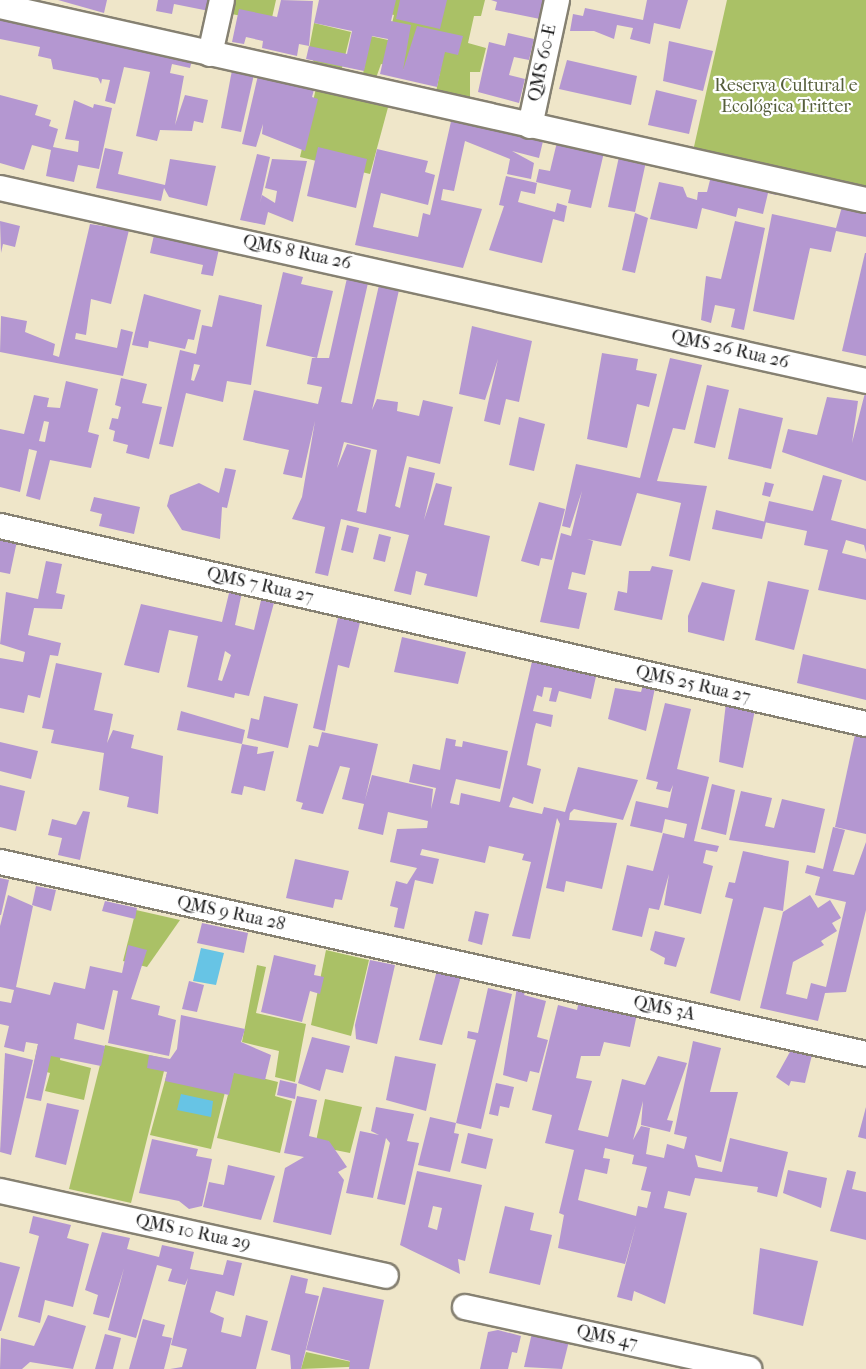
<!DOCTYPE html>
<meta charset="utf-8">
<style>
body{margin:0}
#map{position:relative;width:866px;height:1369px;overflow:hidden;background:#efe6c9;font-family:"IM FELL French Canon",serif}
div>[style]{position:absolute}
.green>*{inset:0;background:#aac166}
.water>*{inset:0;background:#67c4e5}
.building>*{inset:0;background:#b497d1}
.roads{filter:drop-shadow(2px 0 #868172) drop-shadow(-2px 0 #868172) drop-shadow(0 2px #868172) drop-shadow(0 -2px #868172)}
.minor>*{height:24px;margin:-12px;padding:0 12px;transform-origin:12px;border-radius:12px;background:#fff}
span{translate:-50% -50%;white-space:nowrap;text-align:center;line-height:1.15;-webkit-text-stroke:4.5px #fff;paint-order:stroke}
.street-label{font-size:18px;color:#1c1c1c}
.park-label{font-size:18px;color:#555e3a}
</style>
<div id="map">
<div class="green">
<i style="clip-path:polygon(229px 0,276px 0,271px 22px,227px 13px)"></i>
<i style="clip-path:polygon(327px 0,485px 0,481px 16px,474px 16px,468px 43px,486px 48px,480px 72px,470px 72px,470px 106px,435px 97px,445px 46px,407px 70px,381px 64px,376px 78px,363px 74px,370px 36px,388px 40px,394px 15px)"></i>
<i style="clip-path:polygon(727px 0,866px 0,866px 198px,691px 160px)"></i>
<i style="clip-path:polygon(314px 23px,351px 32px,340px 76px,317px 71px,309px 49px)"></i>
<i style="clip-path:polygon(317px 84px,390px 100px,370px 174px,300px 157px)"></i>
<i style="clip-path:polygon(136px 910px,180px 920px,147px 967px,123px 961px)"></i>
<i style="clip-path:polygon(326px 950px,369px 960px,351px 1036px,311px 1025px)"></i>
<i style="clip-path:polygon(257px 965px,266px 967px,256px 1013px,306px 1024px,295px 1082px,275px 1077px,279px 1051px,242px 1042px)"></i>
<i style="clip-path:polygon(40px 1035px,63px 1038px,60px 1060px,91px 1068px,84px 1100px,45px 1091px,50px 1073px,33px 1068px)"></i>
<i style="clip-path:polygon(105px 1045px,167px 1059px,131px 1203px,69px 1189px)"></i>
<i style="clip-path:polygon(171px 1059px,230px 1072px,211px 1149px,150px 1135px)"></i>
<i style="clip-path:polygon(234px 1071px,278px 1082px,275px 1096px,292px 1101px,280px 1153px,217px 1138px)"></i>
<i style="clip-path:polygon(325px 1099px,362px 1107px,350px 1153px,315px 1146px)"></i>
<i style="clip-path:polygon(306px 1352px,370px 1366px,301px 1369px)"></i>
</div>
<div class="water">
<i style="clip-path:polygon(201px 948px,224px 953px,216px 985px,193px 981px)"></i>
<i style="clip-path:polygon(181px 1094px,213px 1101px,211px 1117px,177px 1110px)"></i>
</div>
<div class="building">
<i style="clip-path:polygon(58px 0,107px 0,104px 13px)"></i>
<i style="clip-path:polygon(158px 0,211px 0,209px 11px,174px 4px,172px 14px,156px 11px)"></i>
<i style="clip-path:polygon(281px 0,313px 1px,309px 46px,347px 54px,352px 31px,314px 23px,319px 0,396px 0,391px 21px,411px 25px,403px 70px,417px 26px,463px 36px,458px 55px,445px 52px,437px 87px,380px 74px,388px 39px,372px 36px,364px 71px,306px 59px,309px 46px,299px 44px,297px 56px,262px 48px,263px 41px,246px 37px,244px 44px,232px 42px,239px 9px,277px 17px)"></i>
<i style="clip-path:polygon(400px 0,447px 0,440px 29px,396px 19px)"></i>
<i style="clip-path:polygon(491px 0,544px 0,540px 19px,495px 10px,497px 2px)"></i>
<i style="clip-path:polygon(647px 0,688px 0,680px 29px,654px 23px,650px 44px,630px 39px,633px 28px,617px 25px,614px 39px,594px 31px,570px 31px,573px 14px,583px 16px,585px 8px,643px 20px)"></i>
<i style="clip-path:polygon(0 14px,193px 56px,190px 68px,172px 64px,170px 73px,184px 76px,175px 125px,185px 95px,208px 100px,203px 123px,194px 121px,192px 131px,160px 130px,157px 141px,136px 136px,150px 72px,124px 67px,115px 104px,105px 101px,110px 80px,102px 79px,101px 84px,98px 78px,53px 69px,51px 59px,38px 56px,40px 47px,0 39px)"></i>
<i style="clip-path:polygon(508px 33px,534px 39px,529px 60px,514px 57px,509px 75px,525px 79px,519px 103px,478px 92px,489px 42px,505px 46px)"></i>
<i style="clip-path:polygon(669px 41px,713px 51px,703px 91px,663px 81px)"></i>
<i style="clip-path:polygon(567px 60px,637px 76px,631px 105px,559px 89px)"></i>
<i style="clip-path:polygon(233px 65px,255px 70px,241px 132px,221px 128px)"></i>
<i style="clip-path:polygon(259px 71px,315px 86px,312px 97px,318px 99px,305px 151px,262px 134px,263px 124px,256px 147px,242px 144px)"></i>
<i style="clip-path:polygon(656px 90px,697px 100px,689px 134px,648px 125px)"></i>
<i style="clip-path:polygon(0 95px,38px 105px,35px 115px,51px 120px,49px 126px,58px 129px,53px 147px,78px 152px,79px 141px,65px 139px,74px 100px,93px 108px,94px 104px,112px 108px,99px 169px,78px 165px,74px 182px,46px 176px,51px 150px,32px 145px,24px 170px,0 163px)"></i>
<i style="clip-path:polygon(452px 117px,544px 137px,539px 158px,512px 151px,534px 163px,531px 179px,507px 174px,510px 159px,465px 141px,454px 191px,443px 189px,441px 200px,482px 209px,463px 268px,355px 245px,377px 149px,428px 161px,425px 172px,435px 175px,428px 205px,381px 193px,373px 227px,418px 237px,423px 213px,430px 215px)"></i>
<i style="clip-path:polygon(557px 142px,605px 148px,591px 208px,568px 203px,571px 190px,536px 182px,539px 169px,550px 171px)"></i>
<i style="clip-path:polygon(318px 147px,367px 159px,356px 208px,307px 196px)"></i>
<i style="clip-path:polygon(105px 148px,123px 152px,118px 174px,165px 185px,170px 159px,216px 166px,207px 206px,169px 197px,164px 188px,161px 201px,96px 188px)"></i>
<i style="clip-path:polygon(620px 152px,647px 157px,635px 212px,608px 207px)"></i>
<i style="clip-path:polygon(257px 154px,270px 157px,260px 203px,262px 195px,275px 203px,277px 191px,265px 188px,272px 159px,307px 161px,293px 222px,268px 212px,265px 225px,240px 220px)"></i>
<i style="clip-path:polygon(712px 172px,778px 187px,776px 195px,768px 193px,763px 214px,738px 208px,736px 217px,702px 208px,697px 229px,650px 219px,659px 182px,683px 187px,687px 197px,697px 200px,698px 192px,707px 192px)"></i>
<i style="clip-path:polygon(506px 176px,537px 183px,535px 194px,521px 191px,518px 202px,555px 212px,557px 203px,567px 206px,564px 222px,553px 219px,542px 263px,489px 250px,504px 206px,499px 205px)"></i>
<i style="clip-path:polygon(843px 203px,866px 209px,866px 237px,836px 231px,831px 252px,810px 248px,794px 320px,753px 311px,772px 214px,836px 228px)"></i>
<i style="clip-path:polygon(635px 213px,648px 218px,635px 273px,622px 270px)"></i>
<i style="clip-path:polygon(0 221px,20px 226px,15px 247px,3px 244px,1px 253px)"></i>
<i style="clip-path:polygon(735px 221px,765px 228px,744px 330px,731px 327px,735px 309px,715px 305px,711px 323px,701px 320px,706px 276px,721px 279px)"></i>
<i style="clip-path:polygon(90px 224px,129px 230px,111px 304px,91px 299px,86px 335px,76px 333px,75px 339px,117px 348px,121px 329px,133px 332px,123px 376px,0 352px,1px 316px,27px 321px,25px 332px,55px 344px,53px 355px,59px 357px)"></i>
<i style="clip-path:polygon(154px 235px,219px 249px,213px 276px,201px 274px,203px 265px,150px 253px)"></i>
<i style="clip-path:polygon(865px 253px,866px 253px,866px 356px,842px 351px)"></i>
<i style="clip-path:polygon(283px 272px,303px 277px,301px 284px,333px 291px,317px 358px,266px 346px)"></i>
<i style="clip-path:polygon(evenodd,347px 278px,368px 283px,341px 402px,352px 404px,379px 285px,399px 290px,372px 410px,377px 399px,398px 402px,397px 411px,419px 416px,423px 400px,453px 407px,440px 464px,407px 456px,395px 506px,400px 508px,409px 467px,435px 473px,424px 520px,436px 483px,452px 487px,444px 525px,490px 536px,477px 597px,424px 585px,427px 574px,416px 571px,411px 595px,394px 591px,409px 535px,341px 519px,328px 576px,315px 573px,325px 527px,292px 519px,302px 497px,315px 421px,302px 478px,283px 474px,289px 450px,243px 440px,254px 390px,318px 404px,322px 387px,307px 384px,312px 358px,329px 358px,347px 278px,344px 442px,377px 450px,366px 513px,357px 511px,371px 450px,347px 444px,337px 468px,344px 442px)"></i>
<i style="clip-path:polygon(144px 294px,201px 310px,194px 340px,188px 339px,185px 349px,149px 341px,148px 348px,132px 345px)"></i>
<i style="clip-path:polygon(evenodd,219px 295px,262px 305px,251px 385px,227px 381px,223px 402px,186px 393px,173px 447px,159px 444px,180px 350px,196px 354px,202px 325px,212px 327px,219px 295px,194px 364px,200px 365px,194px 381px,191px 380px,194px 364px)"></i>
<i style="clip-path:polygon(472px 326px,532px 341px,519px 402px,506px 399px,500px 425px,484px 421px,498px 359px,485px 400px,459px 394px)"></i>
<i style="clip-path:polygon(602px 353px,638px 359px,636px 370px,657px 374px,649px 407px,637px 404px,627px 448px,587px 439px)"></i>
<i style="clip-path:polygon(670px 358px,702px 365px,685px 430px,673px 428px,657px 481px,707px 486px,690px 561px,669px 556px,681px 503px,637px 493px,621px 546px,587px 539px,593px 541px,585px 575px,572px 572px,568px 589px,587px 593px,579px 629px,540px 622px,561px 533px,571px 536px,582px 491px,570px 528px,562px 526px,576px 464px,640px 478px)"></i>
<i style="clip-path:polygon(121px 378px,147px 384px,142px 403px,162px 407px,149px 459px,126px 453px,128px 445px,113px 441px,115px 431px,109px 429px,112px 418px,118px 419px,121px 407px,115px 405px)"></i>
<i style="clip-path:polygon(evenodd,66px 381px,98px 389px,88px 432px,99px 435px,91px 468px,50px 460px,40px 500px,26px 496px,37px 451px,29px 449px,20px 492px,0 487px,0 429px,24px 434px,34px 395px,49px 398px,47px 407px,60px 408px,66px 381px,44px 421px,49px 422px,45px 442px,39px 441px,44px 421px)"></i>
<i style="clip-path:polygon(707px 385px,729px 390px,715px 448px,694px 443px)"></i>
<i style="clip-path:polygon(866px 389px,866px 481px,782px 452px,788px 429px,817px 435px,827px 397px,858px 401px,852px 443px)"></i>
<i style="clip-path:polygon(739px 408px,783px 418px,771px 469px,728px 459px)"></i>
<i style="clip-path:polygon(519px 417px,545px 424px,534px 471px,509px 465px)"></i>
<i style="clip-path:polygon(225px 468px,236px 470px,227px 508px,222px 507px,220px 539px,182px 530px,167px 506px,170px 495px,199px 483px,219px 493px)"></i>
<i style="clip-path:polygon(823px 475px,842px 480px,831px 520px,866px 529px,866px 553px,864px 545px,846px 540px,842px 553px,866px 559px,866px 600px,818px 590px,828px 550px,804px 545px,807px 531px,764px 522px,769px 501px,813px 511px)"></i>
<i style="clip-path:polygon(765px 482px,774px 484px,770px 497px,762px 495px)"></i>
<i style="clip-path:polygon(94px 497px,140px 507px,134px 534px,99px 526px,102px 514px,90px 511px)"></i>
<i style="clip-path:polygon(539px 502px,565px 509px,552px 560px,541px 558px,539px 566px,521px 561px)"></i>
<i style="clip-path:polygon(716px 510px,766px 522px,762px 539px,712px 529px)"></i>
<i style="clip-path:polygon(347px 525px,359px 528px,353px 553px,341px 550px)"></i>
<i style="clip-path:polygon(379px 534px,391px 537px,385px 562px,373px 559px)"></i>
<i style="clip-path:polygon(0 537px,17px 541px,10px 574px,0 572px)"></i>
<i style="clip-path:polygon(46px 561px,62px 564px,56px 593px,65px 595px,62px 609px,34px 608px,28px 635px,61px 643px,58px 656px,50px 655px,40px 698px,28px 695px,24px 713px,0 708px,0 658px,23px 662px,25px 652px,0 644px,6px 592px,38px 599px)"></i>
<i style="clip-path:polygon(652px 566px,673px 570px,662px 620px,614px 610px,618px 591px,627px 593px,629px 571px,650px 571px)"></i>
<i style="clip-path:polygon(768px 581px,809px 590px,794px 650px,755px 640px)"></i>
<i style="clip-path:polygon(702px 582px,735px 590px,724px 641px,688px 632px,688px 616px)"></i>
<i style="clip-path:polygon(evenodd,230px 589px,242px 592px,235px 625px,254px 630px,262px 596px,275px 599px,249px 696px,235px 693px,234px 698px,187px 687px,198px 636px,169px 630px,159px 673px,124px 665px,141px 604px,222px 622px,230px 589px,225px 651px,231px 655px,222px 681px,218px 680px,225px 651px)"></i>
<i style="clip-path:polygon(339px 613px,361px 618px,349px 668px,338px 665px,325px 731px,313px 728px)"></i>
<i style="clip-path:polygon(402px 637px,466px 652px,458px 684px,394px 672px)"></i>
<i style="clip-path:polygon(803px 654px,866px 669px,866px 700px,797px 683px)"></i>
<i style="clip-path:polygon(533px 657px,597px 672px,591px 699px,559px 691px,556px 702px,549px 701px,552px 688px,544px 687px,542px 697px,537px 695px,533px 711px,553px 715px,551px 727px,536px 723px,534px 730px,527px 765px,541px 769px,533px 804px,513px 797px,509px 807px,542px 814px,544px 807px,565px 812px,578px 767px,638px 780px,623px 820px,574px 809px,570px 813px,569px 820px,617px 823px,602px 889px,566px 881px,564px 892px,546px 888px,560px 824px,557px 818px,530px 939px,512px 936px,531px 862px,522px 860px,524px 854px,489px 846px,485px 863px,422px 849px,420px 855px,439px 859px,433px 884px,415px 880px,404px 929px,394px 927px,398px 908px,390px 906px,396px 881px,407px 884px,417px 868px,390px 862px,397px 829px,427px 828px,428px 821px,388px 812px,383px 835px,358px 829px,364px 804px,342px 799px,350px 768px,340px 766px,323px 814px,301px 809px,303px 803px,296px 801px,309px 745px,318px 747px,322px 732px,378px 744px,365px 800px,372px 775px,433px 789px,431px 809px,436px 788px,409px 782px,413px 764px,440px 770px,446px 738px,456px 740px,455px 746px,462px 747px,463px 741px,508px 751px,500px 789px,456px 779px,450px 803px,459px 805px,461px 793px,500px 802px)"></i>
<i style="clip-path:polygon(56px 663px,102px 673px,94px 710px,113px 714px,107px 743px,113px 730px,134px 735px,131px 748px,163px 756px,158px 814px,127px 807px,129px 797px,99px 790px,104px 753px,51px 743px,54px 730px,42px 728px)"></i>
<i style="clip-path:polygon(643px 685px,655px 688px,646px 731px,608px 719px,615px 688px,641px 692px)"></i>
<i style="clip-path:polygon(264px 696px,298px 704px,288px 748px,247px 738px,251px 718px,259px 720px)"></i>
<i style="clip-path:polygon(665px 703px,691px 709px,677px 769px,709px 777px,694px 841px,719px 846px,717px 852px,706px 850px,703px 863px,713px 866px,701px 914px,664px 905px,669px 874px,659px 910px,649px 908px,642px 937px,612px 930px,627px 865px,653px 871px,663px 833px,684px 838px,687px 824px,665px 819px,662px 833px,630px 826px,636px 801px,668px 808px,673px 785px,670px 792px,656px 789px,658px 782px,646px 779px)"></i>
<i style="clip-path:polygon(726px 703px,755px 710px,743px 768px,719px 762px)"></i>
<i style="clip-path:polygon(181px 711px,245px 730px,242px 744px,177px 730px)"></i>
<i style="clip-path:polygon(856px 730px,866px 732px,866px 834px,835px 827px)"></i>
<i style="clip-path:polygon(0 742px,38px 751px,31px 779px,0 771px)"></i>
<i style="clip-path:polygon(242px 744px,258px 747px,257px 754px,274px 751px,265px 791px,244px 786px,242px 795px,231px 793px)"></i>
<i style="clip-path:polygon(712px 784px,735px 790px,726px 835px,701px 829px)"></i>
<i style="clip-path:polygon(0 785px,25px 791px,16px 831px,0 827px)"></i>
<i style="clip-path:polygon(741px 791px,772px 798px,765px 826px,774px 828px,782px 799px,825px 809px,815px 853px,729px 840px)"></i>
<i style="clip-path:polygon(83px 811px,90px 812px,80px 860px,58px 855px,62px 838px,48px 835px,52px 819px,76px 825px)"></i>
<i style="clip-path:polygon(833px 827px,845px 830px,833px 871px,854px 875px,866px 842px,866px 910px,846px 992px,825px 993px,818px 1021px,760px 1008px,783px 912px,810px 895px,818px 908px,830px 900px,841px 918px,832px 923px,837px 931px,821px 941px,824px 945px,793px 962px,786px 994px,807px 999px,811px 983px,826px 987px,846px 902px,815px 895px,820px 877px,805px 873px,807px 865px,823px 869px)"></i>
<i style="clip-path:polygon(743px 851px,789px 861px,783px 911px,764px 907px,740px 1001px,710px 993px,733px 899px,725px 897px,729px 882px,735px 883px)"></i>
<i style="clip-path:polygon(295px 859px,349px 871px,342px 900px,335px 899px,333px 908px,286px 898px)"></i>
<i style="clip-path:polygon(0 878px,9px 880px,1px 915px,0 915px)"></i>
<i style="clip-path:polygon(36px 886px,56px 890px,51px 911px,32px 905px)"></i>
<i style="clip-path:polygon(8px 895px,33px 906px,16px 987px,50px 995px,54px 982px,85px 989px,90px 966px,122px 973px,128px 945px,147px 950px,131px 999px,160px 1006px,158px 1015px,176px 1020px,169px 1056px,108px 1043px,118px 991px,113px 990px,104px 1030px,77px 1023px,74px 1039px,105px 1046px,101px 1066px,51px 1056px,41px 1101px,26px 1098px,38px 1044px,26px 1042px,24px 1052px,4px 1047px,9px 1026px,0 1024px,0 1001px,11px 1003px,14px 990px,0 987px,0 926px)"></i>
<i style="clip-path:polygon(105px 901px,137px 908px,135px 919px,102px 911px)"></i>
<i style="clip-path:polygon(475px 911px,489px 914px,482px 945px,468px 941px)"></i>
<i style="clip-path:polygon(202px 923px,248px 933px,244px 953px,197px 943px)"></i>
<i style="clip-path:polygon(655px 931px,685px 938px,676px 967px,664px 964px,665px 958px,650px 950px)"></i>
<i style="clip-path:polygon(274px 955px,316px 965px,314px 975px,324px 977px,320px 994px,310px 991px,302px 1022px,261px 1012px)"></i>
<i style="clip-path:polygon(370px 960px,395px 965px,377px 1044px,356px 1039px,355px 1025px)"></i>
<i style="clip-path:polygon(437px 970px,458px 975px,460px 980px,442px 1045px,419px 1040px)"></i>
<i style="clip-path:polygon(189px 981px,204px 985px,197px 1012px,182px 1009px)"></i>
<i style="clip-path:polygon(517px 987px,526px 989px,524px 995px,546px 1001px,537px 1037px,548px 1040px,539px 1073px,530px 1071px,527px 1082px,503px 1075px)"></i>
<i style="clip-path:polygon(488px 988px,512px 994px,481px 1129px,456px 1123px,454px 1133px,459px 1134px,450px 1172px,418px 1165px,430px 1117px,456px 1123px,476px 1040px,467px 1038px,468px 1031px,478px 1033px)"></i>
<i style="clip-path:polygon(evenodd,579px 1001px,637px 1014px,630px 1047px,604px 1042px,600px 1056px,581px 1056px,576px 1078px,592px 1081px,578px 1130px,608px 1137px,622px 1079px,645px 1085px,658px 1056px,687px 1063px,667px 1120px,673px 1121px,670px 1132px,641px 1125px,643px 1101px,633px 1140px,641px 1126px,650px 1128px,646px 1154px,664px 1158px,667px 1144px,684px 1149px,687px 1137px,674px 1134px,693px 1041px,721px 1048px,710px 1092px,738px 1092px,721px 1162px,695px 1155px,698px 1167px,722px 1172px,730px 1138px,788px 1152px,777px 1197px,757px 1192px,758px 1187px,695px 1178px,690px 1196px,668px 1191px,664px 1208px,687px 1213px,665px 1304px,634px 1291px,632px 1301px,617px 1297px,636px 1225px,625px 1264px,558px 1248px,564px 1215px,559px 1213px,574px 1150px,545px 1143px,552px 1115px,532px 1110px,558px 1005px,577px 1010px,579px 1001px,605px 1148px,634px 1155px,632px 1164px,647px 1167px,641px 1190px,651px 1192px,647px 1208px,638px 1206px,636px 1216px,578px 1200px,585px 1169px,607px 1174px,610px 1159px,603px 1158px,605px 1148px)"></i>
<i style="clip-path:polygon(181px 1015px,245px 1029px,241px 1042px,271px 1055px,265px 1080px,234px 1073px,229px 1095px,165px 1081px,167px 1072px,147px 1068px,149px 1055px,170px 1059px,177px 1049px)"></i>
<i style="clip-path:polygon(312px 1037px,350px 1046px,343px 1073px,326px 1069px,320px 1091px,298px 1083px)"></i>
<i style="clip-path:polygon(791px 1050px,812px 1055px,805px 1083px,791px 1081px,789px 1086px,776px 1077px)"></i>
<i style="clip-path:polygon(5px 1053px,33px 1060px,11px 1155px,0 1152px)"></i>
<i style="clip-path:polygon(395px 1056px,436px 1064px,426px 1111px,386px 1100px)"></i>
<i style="clip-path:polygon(280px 1080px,297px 1084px,295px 1099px,277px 1095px)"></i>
<i style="clip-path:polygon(496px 1083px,514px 1087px,509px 1108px,500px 1106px,498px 1116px,489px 1114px)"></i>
<i style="clip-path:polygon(297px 1096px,317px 1100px,309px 1136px,329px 1141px,347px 1167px,338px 1172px,344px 1180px,331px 1235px,273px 1222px,285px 1168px,304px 1157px,284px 1153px)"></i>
<i style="clip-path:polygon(47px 1103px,79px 1110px,66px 1165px,35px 1157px)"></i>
<i style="clip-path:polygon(376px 1107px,414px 1114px,407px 1141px,419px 1143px,405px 1205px,377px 1199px,390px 1143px,386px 1138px,373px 1198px,346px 1193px,360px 1131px,379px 1135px,371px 1131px)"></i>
<i style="clip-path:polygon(866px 1107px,866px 1139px,858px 1137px)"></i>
<i style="clip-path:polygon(468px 1133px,493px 1139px,486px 1169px,461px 1163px)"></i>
<i style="clip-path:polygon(152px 1139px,198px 1149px,196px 1156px,212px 1159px,202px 1206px,189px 1209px,179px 1201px,139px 1193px)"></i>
<i style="clip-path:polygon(228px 1165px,275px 1176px,261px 1220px,203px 1207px,209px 1182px,224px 1185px)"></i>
<i style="clip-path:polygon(788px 1170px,827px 1178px,821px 1208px,783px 1193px)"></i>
<i style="clip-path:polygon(847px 1170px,856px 1172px,852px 1189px,866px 1192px,866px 1240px,830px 1231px)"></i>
<i style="clip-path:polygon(evenodd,417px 1171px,482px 1185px,465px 1261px,458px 1259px,460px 1274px,400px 1245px,417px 1171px,433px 1206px,442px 1208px,437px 1230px,428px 1227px,433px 1206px)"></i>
<i style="clip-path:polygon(505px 1206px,534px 1213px,530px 1230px,552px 1235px,540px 1285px,489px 1273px)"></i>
<i style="clip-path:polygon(33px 1216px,71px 1225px,67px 1238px,89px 1244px,73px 1307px,45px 1300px,40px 1323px,18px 1317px,39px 1236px,29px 1233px)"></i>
<i style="clip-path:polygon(102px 1232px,130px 1238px,127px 1249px,159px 1257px,162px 1245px,194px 1252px,190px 1269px,223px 1275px,227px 1260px,242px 1263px,234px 1296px,216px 1291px,210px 1312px,224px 1318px,221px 1332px,241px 1337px,246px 1315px,268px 1321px,256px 1369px,170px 1369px,182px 1367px,187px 1349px,171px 1345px,188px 1278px,185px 1285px,168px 1281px,172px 1269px,157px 1265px,136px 1338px,108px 1330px,124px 1268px,109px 1318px,93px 1314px,98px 1295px,85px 1290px)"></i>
<i style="clip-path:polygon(760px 1248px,818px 1261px,803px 1326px,753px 1314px)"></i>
<i style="clip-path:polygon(0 1262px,20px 1267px,1px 1331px,0 1331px)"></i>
<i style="clip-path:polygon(291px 1275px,308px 1279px,305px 1293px,319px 1296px,301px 1369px,291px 1369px,290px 1355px,271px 1350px)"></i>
<i style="clip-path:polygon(323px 1287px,384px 1300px,369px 1369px,349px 1369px,350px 1361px,306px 1350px)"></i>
<i style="clip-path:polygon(48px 1315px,86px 1326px,73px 1369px,30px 1362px,22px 1369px,0 1369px,1px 1338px,34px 1346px)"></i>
<i style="clip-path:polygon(143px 1319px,165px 1325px,162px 1336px,172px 1338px,164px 1369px,129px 1369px)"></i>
<i style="clip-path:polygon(498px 1330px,521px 1336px,517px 1353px,512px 1352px,508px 1369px,480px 1369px,488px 1332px)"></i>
<i style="clip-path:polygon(532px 1333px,569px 1341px,562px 1369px,524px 1367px)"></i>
<i style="clip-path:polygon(105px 1334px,121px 1338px,113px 1369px,95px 1369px)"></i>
</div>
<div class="roads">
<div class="minor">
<i style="left:0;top:6px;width:887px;rotate:12.63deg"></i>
<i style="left:210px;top:54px;width:55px;rotate:-77.5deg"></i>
<i style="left:530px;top:126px;width:129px;rotate:-77.9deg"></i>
<i style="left:0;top:188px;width:887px;rotate:12.56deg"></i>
<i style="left:0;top:526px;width:888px;rotate:12.88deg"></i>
<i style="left:0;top:862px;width:887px;rotate:12.5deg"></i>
<i style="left:0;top:1191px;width:395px;rotate:12.4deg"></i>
<i style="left:465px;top:1307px;width:291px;rotate:12.3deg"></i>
</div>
</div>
<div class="street-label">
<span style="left:543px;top:63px;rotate:-78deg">QMS 60-E</span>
<span style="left:297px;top:253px;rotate:12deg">QMS 8 Rua 26</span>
<span style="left:730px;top:350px;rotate:13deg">QMS 26 Rua 26</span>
<span style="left:260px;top:586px;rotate:13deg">QMS 7 Rua 27</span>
<span style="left:693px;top:685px;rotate:13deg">QMS 25 Rua 27</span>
<span style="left:231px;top:914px;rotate:12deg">QMS 9 Rua 28</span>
<span style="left:664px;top:1009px;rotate:12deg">QMS 3A</span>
<span style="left:193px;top:1233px;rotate:12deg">QMS 10 Rua 29</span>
<span style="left:607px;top:1338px;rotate:12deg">QMS 47</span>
</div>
<div class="park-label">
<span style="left:786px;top:97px">Reserva Cultural e<br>Ecológica Tritter</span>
</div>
</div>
